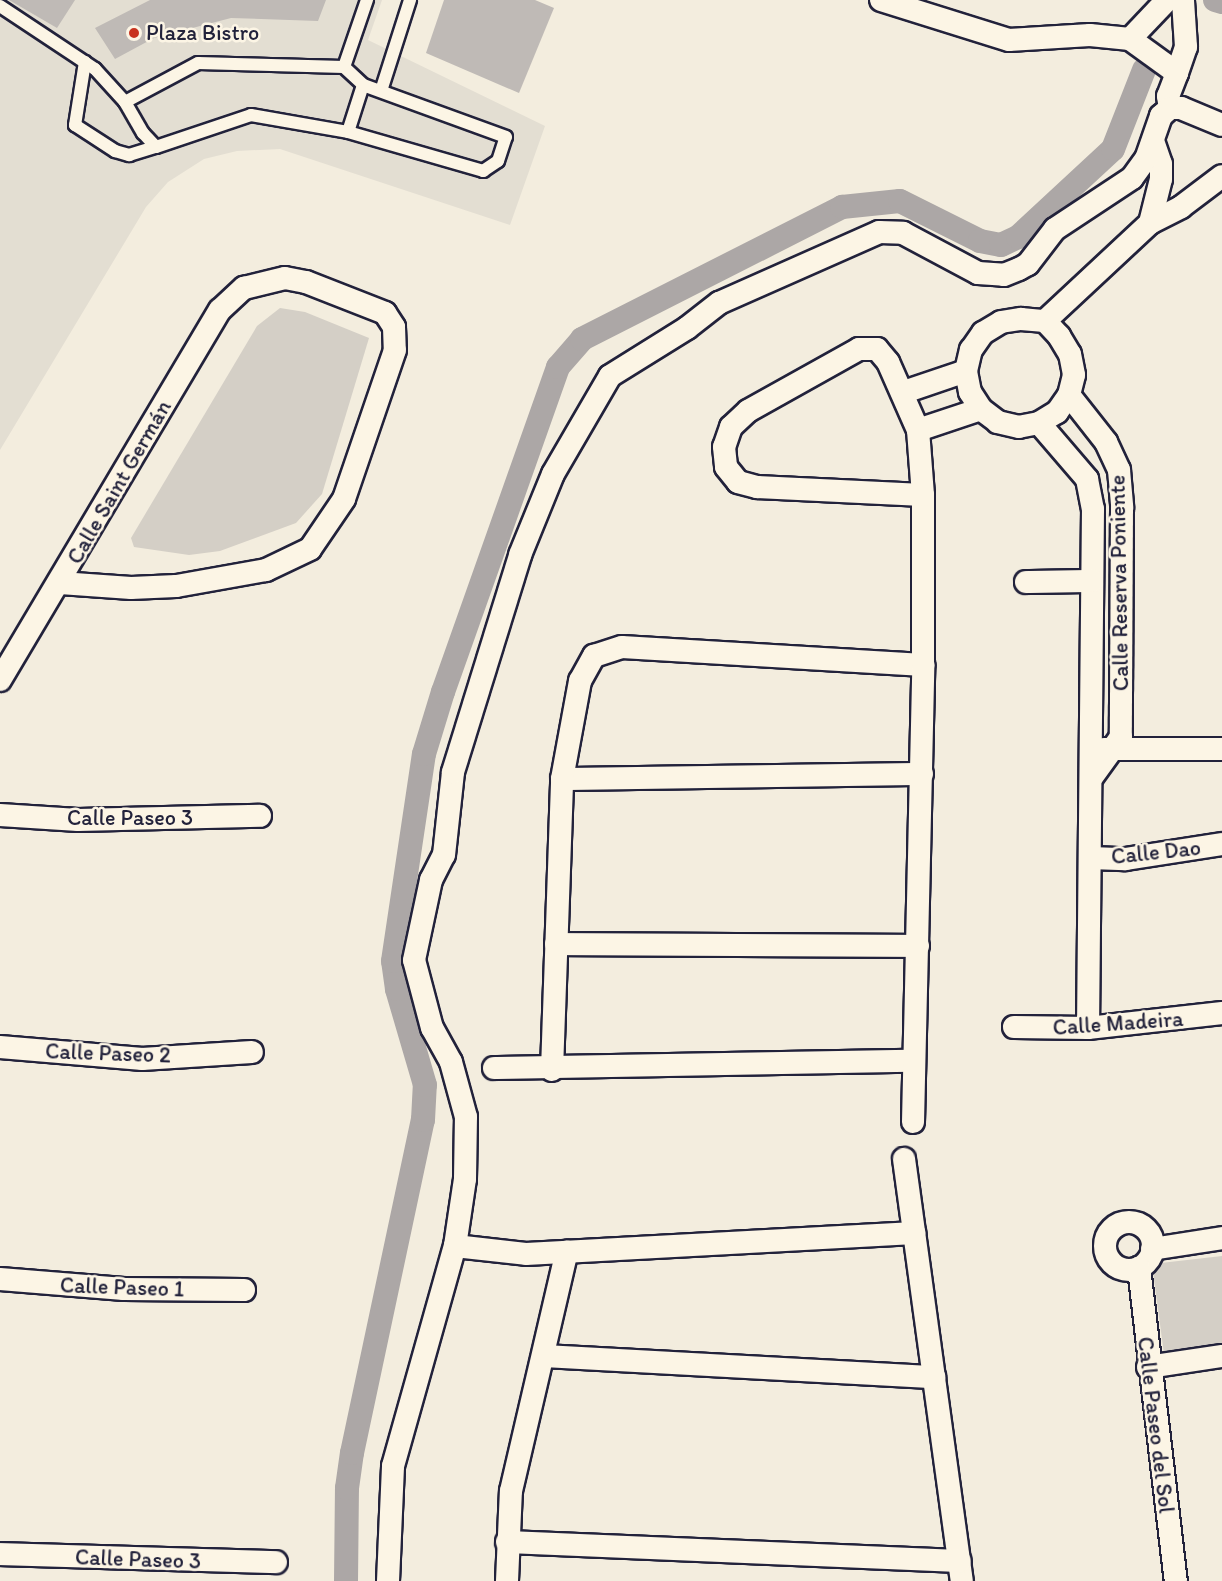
<!DOCTYPE html>
<meta charset="utf-8">
<style>
body{margin:0}
#map{position:relative;width:1222px;height:1581px;overflow:hidden;background:#f3edde;font-family:Itim,sans-serif}
div>[style]{position:absolute}
.built>*{inset:0;background:#e3ded2}
.green>*{inset:0;background:#d4cfc6}
.canal>*{height:24px;margin:-12px;padding:0 12px;transform-origin:12px;border-radius:12px;background:#aca7a6}
.building>*{inset:0;background:#bfbab6}
.roads{filter:drop-shadow(2px 0 #22223b) drop-shadow(-2px 0 #22223b) drop-shadow(0 2px #22223b) drop-shadow(0 -2px #22223b)}
.service>*{height:12px;margin:-6px;padding:0 6px;transform-origin:6px;border-radius:6px;background:#fcf5e5}
.minor>*{height:22px;margin:-11px;padding:0 11px;transform-origin:11px;border-radius:11px;background:#fcf5e5}
.minor>.ring{margin:-11px;padding:0;box-sizing:content-box;background:none;border:22px solid #fcf5e5;border-radius:50%}
.dots>*{width:16px;height:16px;translate:-50% -50%;box-sizing:border-box;border:3px solid #fcf5e5;border-radius:50%}
span{translate:-50% -50%;white-space:nowrap;text-align:center;line-height:1.15;-webkit-text-stroke:5px #fcf5e5;paint-order:stroke}
.poi-label{font-size:22px;color:#22223b}
.left{translate:0 -50%;text-align:left}
.street-label{font-size:22px;color:#22223b}
</style>
<div id="map">
<div class="built">
<i style="clip-path:polygon(0 0,382px 0,368px 40px,545px 126px,510px 225px,280px 149px,237px 151px,204px 159px,168px 182px,146px 207px,0 450px)"></i>
</div>
<div class="green">
<i style="clip-path:polygon(280px 308px,305px 312px,369px 338px,322px 494px,296px 523px,220px 551px,189px 555px,134px 547px,131px 538px,257px 326px)"></i>
<i style="clip-path:polygon(1222px 1256px,1222px 1344px,1164px 1354px,1152px 1264px)"></i>
</div>
<div class="canal">
<i style="left:1215px;top:0;width:7px;rotate:16deg"></i>
<i style="left:346px;top:1581px;width:93px;rotate:-89.4deg"></i>
<i style="left:347px;top:1488px;width:35px;rotate:-82deg"></i>
<i style="left:352px;top:1453px;width:340px;rotate:-78deg"></i>
<i style="left:423px;top:1120px;width:35px;rotate:-87deg"></i>
<i style="left:425px;top:1085px;width:100px;rotate:-106.3deg"></i>
<i style="left:397px;top:989px;width:28px;rotate:-98deg"></i>
<i style="left:393px;top:961px;width:209px;rotate:-81.5deg"></i>
<i style="left:424px;top:754px;width:65px;rotate:-73deg"></i>
<i style="left:443px;top:692px;width:345px;rotate:-70.5deg"></i>
<i style="left:558px;top:367px;width:37px;rotate:-49deg"></i>
<i style="left:582px;top:339px;width:292px;rotate:-26.9deg"></i>
<i style="left:842px;top:207px;width:58px;rotate:-5.9deg"></i>
<i style="left:900px;top:201px;width:89px;rotate:26.6deg"></i>
<i style="left:980px;top:241px;width:21px;rotate:11deg"></i>
<i style="left:1001px;top:245px;width:19px;rotate:-25deg"></i>
<i style="left:1018px;top:237px;width:129px;rotate:-42.8deg"></i>
<i style="left:1113px;top:149px;width:85px;rotate:-68.6deg"></i>
</div>
<div class="building">
<i style="clip-path:polygon(9px 0,75px 0,57px 28px)"></i>
<i style="clip-path:polygon(150px 0,326px 0,318px 21px,231px 18px,154px 38px,115px 59px,95px 28px)"></i>
<i style="clip-path:polygon(444px 0,535px 0,554px 8px,519px 93px,426px 53px)"></i>
</div>
<div class="roads">
<div class="service">
<i style="left:0;top:6px;width:114px;rotate:33.6deg"></i>
<i style="left:95px;top:69px;width:45px;rotate:47.7deg"></i>
<i style="left:125px;top:102px;width:83px;rotate:-28.1deg"></i>
<i style="left:198px;top:63px;width:146px;rotate:1.6deg"></i>
<i style="left:344px;top:67px;width:26px;rotate:43deg"></i>
<i style="left:363px;top:85px;width:49px;rotate:107.7deg"></i>
<i style="left:85px;top:62px;width:64px;rotate:99deg"></i>
<i style="left:75px;top:125px;width:48px;rotate:33deg"></i>
<i style="left:115px;top:151px;width:15px;rotate:16deg"></i>
<i style="left:129px;top:155px;width:28px;rotate:-17deg"></i>
<i style="left:344px;top:67px;width:71px;rotate:-71.1deg"></i>
<i style="left:381px;top:91px;width:96px;rotate:-72.3deg"></i>
<i style="left:125px;top:102px;width:36px;rotate:60deg"></i>
<i style="left:143px;top:133px;width:19px;rotate:47deg"></i>
<i style="left:156px;top:147px;width:100px;rotate:-18.6deg"></i>
<i style="left:251px;top:115px;width:98px;rotate:9.9deg"></i>
<i style="left:348px;top:132px;width:141px;rotate:16.1deg"></i>
<i style="left:483px;top:171px;width:18px;rotate:-34deg"></i>
<i style="left:498px;top:161px;width:25px;rotate:-72deg"></i>
<i style="left:506px;top:137px;width:152px;rotate:-160deg"></i>
</div>
<div class="minor">
<i style="left:881px;top:0;width:134px;rotate:17.4deg"></i>
<i style="left:1009px;top:40px;width:81px;rotate:-3.5deg"></i>
<i style="left:1090px;top:35px;width:40px;rotate:5.7deg"></i>
<i style="left:1130px;top:39px;width:58px;rotate:35.9deg"></i>
<i style="left:1177px;top:73px;width:25px;rotate:111deg"></i>
<i style="left:1168px;top:96px;width:12px;rotate:81deg"></i>
<i style="left:1130px;top:39px;width:54px;rotate:-46.5deg"></i>
<i style="left:1177px;top:73px;width:28px;rotate:-71deg"></i>
<i style="left:1186px;top:47px;width:47px;rotate:-93.7deg"></i>
<i style="left:1150px;top:223px;width:45px;rotate:-76deg"></i>
<i style="left:1161px;top:179px;width:15px;rotate:-90deg"></i>
<i style="left:1161px;top:164px;width:24px;rotate:-109deg"></i>
<i style="left:1021px;top:319px;width:24px;rotate:5deg"></i>
<i style="left:1045px;top:321px;width:21px;rotate:47deg"></i>
<i style="left:1059px;top:336px;width:21px;rotate:59deg"></i>
<i style="left:1070px;top:354px;width:21px;rotate:79deg"></i>
<i style="left:1074px;top:375px;width:21px;rotate:104deg"></i>
<i style="left:1069px;top:395px;width:21px;rotate:125deg"></i>
<i style="left:1057px;top:412px;width:21px;rotate:149deg"></i>
<i style="left:1039px;top:423px;width:20px;rotate:169deg"></i>
<i style="left:1019px;top:427px;width:22px;rotate:-167deg"></i>
<i style="left:998px;top:422px;width:21px;rotate:-143deg"></i>
<i style="left:981px;top:409px;width:20px;rotate:-123deg"></i>
<i style="left:970px;top:392px;width:21px;rotate:-101deg"></i>
<i style="left:966px;top:371px;width:22px;rotate:-77deg"></i>
<i style="left:971px;top:350px;width:21px;rotate:-55deg"></i>
<i style="left:983px;top:333px;width:21px;rotate:-31deg"></i>
<i style="left:1001px;top:322px;width:20px;rotate:-9deg"></i>
<i style="left:1045px;top:321px;width:144px;rotate:-43deg"></i>
<i style="left:1150px;top:223px;width:35px;rotate:-27deg"></i>
<i style="left:1181px;top:207px;width:51px;rotate:-37.1deg"></i>
<i style="left:904px;top:392px;width:65px;rotate:-18.7deg"></i>
<i style="left:1069px;top:395px;width:60px;rotate:51.8deg"></i>
<i style="left:1106px;top:442px;width:31px;rotate:65deg"></i>
<i style="left:1119px;top:470px;width:38px;rotate:85deg"></i>
<i style="left:1122px;top:508px;width:229px;rotate:90.3deg"></i>
<i style="left:1121px;top:737px;width:49px;rotate:125.9deg"></i>
<i style="left:1039px;top:423px;width:74px;rotate:49.4deg"></i>
<i style="left:1087px;top:479px;width:31px;rotate:79deg"></i>
<i style="left:1093px;top:509px;width:519px;rotate:90.55deg"></i>
<i style="left:918px;top:430px;width:66px;rotate:-18.4deg"></i>
<i style="left:1026px;top:582px;width:66px;rotate:-0.9deg"></i>
<i style="left:0;top:680px;width:430px;rotate:-59.3deg"></i>
<i style="left:220px;top:310px;width:33px;rotate:-43deg"></i>
<i style="left:244px;top:288px;width:42px;rotate:-13.7deg"></i>
<i style="left:285px;top:278px;width:21px;rotate:11deg"></i>
<i style="left:306px;top:282px;width:85px;rotate:21.4deg"></i>
<i style="left:385px;top:313px;width:17px;rotate:57deg"></i>
<i style="left:394px;top:327px;width:23px;rotate:88deg"></i>
<i style="left:395px;top:350px;width:157px;rotate:108.9deg"></i>
<i style="left:344px;top:499px;width:60px;rotate:124.2deg"></i>
<i style="left:310px;top:549px;width:49px;rotate:154.5deg"></i>
<i style="left:266px;top:570px;width:91px;rotate:169.9deg"></i>
<i style="left:176px;top:586px;width:45px;rotate:177.5deg"></i>
<i style="left:131px;top:588px;width:71px;rotate:-176deg"></i>
<i style="left:1104px;top:749px;width:118px"></i>
<i style="left:562px;top:779px;width:360px;rotate:-0.8deg"></i>
<i style="left:0;top:815px;width:78px;rotate:3.7deg"></i>
<i style="left:78px;top:820px;width:182px;rotate:-1.3deg"></i>
<i style="left:1090px;top:858px;width:36px;rotate:2deg"></i>
<i style="left:1126px;top:859px;width:97px;rotate:-8.9deg"></i>
<i style="left:556px;top:944px;width:362px;rotate:0.3deg"></i>
<i style="left:1014px;top:1027px;width:74px;rotate:0.8deg"></i>
<i style="left:1088px;top:1028px;width:135px;rotate:-6.4deg"></i>
<i style="left:0;top:1047px;width:143px;rotate:4.8deg"></i>
<i style="left:142px;top:1059px;width:110px;rotate:-3.6deg"></i>
<i style="left:494px;top:1068px;width:419px;rotate:-1deg"></i>
<i style="left:552px;top:1070px;width:291px;rotate:-88deg"></i>
<i style="left:562px;top:779px;width:100px;rotate:-79.6deg"></i>
<i style="left:580px;top:681px;width:29px;rotate:-61deg"></i>
<i style="left:594px;top:656px;width:29px;rotate:-18deg"></i>
<i style="left:622px;top:647px;width:302px;rotate:3.4deg"></i>
<i style="left:913px;top:1122px;width:457px;rotate:-88.7deg"></i>
<i style="left:923px;top:665px;width:170px;rotate:-90deg"></i>
<i style="left:923px;top:495px;width:65px;rotate:-94.4deg"></i>
<i style="left:918px;top:430px;width:74px;rotate:-113.8deg"></i>
<i style="left:888px;top:362px;width:17px;rotate:-130deg"></i>
<i style="left:877px;top:349px;width:18px;rotate:180deg"></i>
<i style="left:859px;top:349px;width:127px;rotate:150.8deg"></i>
<i style="left:748px;top:411px;width:23px;rotate:137deg"></i>
<i style="left:731px;top:427px;width:21px;rotate:109deg"></i>
<i style="left:724px;top:447px;width:20px;rotate:84deg"></i>
<i style="left:726px;top:467px;width:19px;rotate:51deg"></i>
<i style="left:738px;top:482px;width:20px;rotate:15deg"></i>
<i style="left:757px;top:487px;width:166px;rotate:2.8deg"></i>
<i style="left:904px;top:1159px;width:426px;rotate:82.2deg"></i>
<i class="ring" style="left:1105px;top:1222px;width:26px;height:26px"></i>
<i style="left:455px;top:1246px;width:71px;rotate:6.4deg"></i>
<i style="left:526px;top:1254px;width:389px;rotate:-3.1deg"></i>
<i style="left:1152px;top:1249px;width:71px;rotate:-8.9deg"></i>
<i style="left:1139px;top:1268px;width:315px;rotate:83.3deg"></i>
<i style="left:0;top:1279px;width:124px;rotate:4.6deg"></i>
<i style="left:124px;top:1289px;width:120px;rotate:0.5deg"></i>
<i style="left:544px;top:1356px;width:391px;rotate:3.1deg"></i>
<i style="left:1148px;top:1367px;width:75px;rotate:-8.5deg"></i>
<i style="left:507px;top:1542px;width:453px;rotate:2.4deg"></i>
<i style="left:0;top:1554px;width:276px;rotate:1.7deg"></i>
<i style="left:388px;top:1581px;width:115px;rotate:-87.5deg"></i>
<i style="left:393px;top:1466px;width:229px;rotate:-74.3deg"></i>
<i style="left:455px;top:1246px;width:68px;rotate:-81.5deg"></i>
<i style="left:465px;top:1179px;width:62px;rotate:-89.1deg"></i>
<i style="left:466px;top:1117px;width:57px;rotate:-105.3deg"></i>
<i style="left:451px;top:1062px;width:39px;rotate:-119deg"></i>
<i style="left:432px;top:1028px;width:70px;rotate:-104.8deg"></i>
<i style="left:414px;top:960px;width:82px;rotate:-78deg"></i>
<i style="left:431px;top:880px;width:28px;rotate:-63deg"></i>
<i style="left:444px;top:855px;width:83px;rotate:-83.8deg"></i>
<i style="left:453px;top:772px;width:227px;rotate:-72.8deg"></i>
<i style="left:520px;top:555px;width:87px;rotate:-67.8deg"></i>
<i style="left:553px;top:474px;width:113px;rotate:-59.8deg"></i>
<i style="left:610px;top:376px;width:91px;rotate:-31.9deg"></i>
<i style="left:687px;top:328px;width:41px;rotate:-38deg"></i>
<i style="left:719px;top:303px;width:175px;rotate:-23.9deg"></i>
<i style="left:879px;top:232px;width:24px;rotate:2deg"></i>
<i style="left:903px;top:233px;width:85px;rotate:28.1deg"></i>
<i style="left:978px;top:273px;width:26px;rotate:4deg"></i>
<i style="left:1004px;top:275px;width:16px;rotate:-22deg"></i>
<i style="left:1019px;top:269px;width:10px;rotate:-29deg"></i>
<i style="left:1028px;top:264px;width:44px;rotate:-52.4deg"></i>
<i style="left:1055px;top:229px;width:92px;rotate:-33.5deg"></i>
<i style="left:1132px;top:178px;width:24px;rotate:-54deg"></i>
<i style="left:1146px;top:159px;width:46px;rotate:-70.8deg"></i>
<i style="left:1161px;top:116px;width:12px;rotate:-42deg"></i>
<i style="left:1170px;top:108px;width:11px"></i>
<i style="left:1181px;top:108px;width:44px;rotate:22.5deg"></i>
<i style="left:507px;top:1581px;width:90px;rotate:-87.5deg"></i>
<i style="left:511px;top:1491px;width:246px;rotate:-76.9deg"></i>
</div>
</div>
<div class="dots">
<i style="left:134px;top:33px;background:#c8321e"></i>
</div>
<div class="poi-label">
<span class="left" style="left:146px;top:33px">Plaza Bistro</span>
</div>
<div class="street-label">
<span style="left:119px;top:482px;rotate:-60deg">Calle Saint Germán</span>
<span style="left:1119px;top:583px;rotate:-91deg">Calle Reserva Poniente</span>
<span style="left:130px;top:818px">Calle Paseo 3</span>
<span style="left:1156px;top:852px;rotate:-6deg">Calle Dao</span>
<span style="left:1118px;top:1023px;rotate:-4deg">Calle Madeira</span>
<span style="left:108px;top:1053px;rotate:2deg">Calle Paseo 2</span>
<span style="left:122px;top:1287px;rotate:2deg">Calle Paseo 1</span>
<span style="left:1156px;top:1425px;rotate:83deg">Calle Paseo del Sol</span>
<span style="left:138px;top:1559px;rotate:2deg">Calle Paseo 3</span>
</div>
</div>
